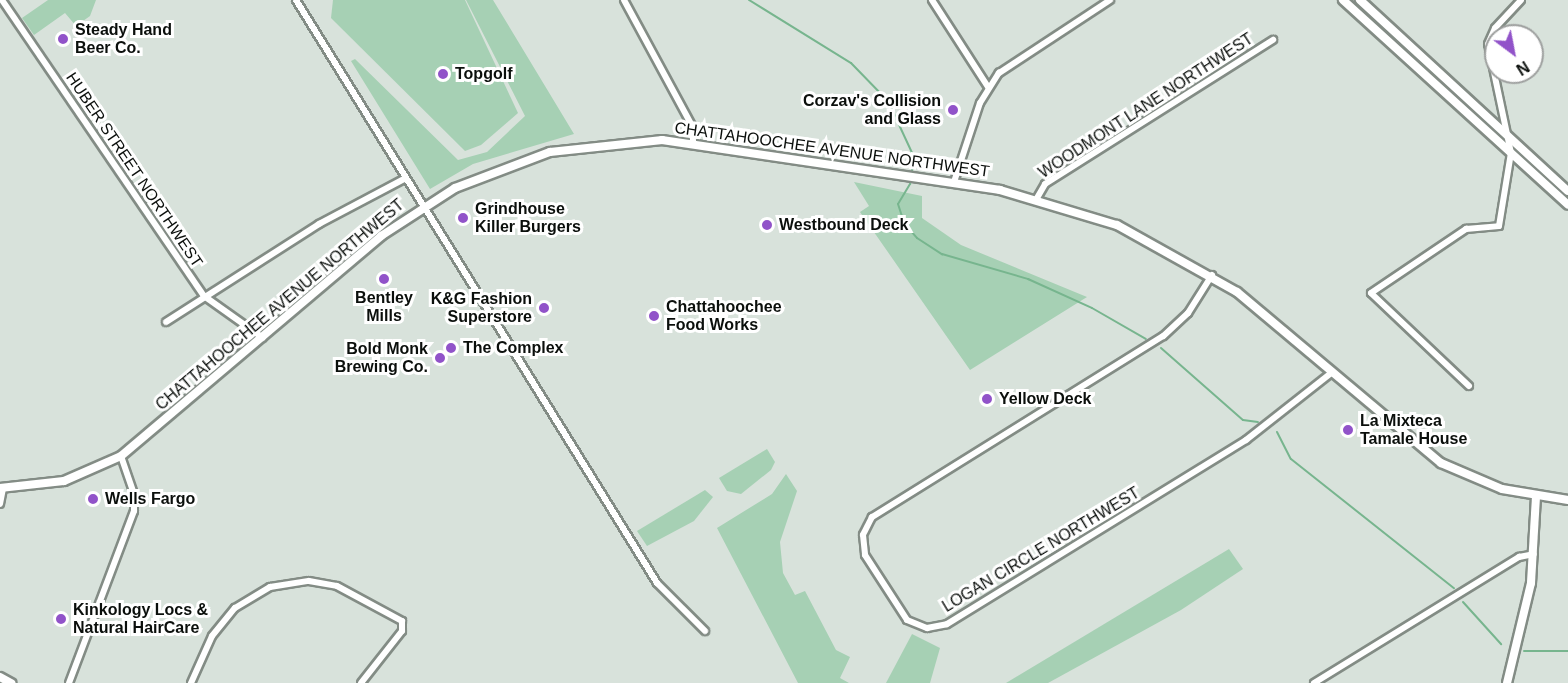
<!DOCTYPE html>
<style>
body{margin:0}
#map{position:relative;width:1568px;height:683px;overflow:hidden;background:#d8e2db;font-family:Arial,sans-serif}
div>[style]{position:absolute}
.green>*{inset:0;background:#a6d0b4}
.stream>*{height:2px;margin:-1px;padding:0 1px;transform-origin:1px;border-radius:1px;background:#77b58e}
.roads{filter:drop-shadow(2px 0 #838c85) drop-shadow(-2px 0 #838c85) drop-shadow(0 2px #838c85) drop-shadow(0 -2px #838c85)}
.street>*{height:6px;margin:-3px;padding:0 3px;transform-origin:3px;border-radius:3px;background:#fff}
.secondary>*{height:8px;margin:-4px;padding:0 4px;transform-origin:4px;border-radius:4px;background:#fff}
.dots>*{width:16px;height:16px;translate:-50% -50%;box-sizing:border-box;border:3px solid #fff;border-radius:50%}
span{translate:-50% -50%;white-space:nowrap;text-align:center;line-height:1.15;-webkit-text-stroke:6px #fff;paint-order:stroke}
.poi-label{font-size:16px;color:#0b0f0c;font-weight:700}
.left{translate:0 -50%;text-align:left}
.right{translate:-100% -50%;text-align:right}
.street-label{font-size:16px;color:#0b0f0c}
.north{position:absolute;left:1484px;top:24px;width:60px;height:60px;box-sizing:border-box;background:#fff;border:2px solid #9d9f9e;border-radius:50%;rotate:148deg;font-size:16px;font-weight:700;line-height:24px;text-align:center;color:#0b0f0c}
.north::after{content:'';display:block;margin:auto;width:21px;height:27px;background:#9153c9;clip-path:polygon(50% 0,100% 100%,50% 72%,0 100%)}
</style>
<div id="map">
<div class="green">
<i style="clip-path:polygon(48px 0,96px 0,90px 16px,76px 26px,65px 13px,34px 35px,22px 18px)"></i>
<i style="clip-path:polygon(333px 0,465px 0,518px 113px,481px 145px,465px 151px,331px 18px)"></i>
<i style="clip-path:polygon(466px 0,493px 0,574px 134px,473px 164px,430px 189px,351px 61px,355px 59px,458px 160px,487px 152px,525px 116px)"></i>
<i style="clip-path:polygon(854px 182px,922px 196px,922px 218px,961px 245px,1087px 297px,970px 370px,860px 212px,869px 206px)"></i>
<i style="clip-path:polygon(767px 449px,775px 462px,771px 470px,741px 494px,727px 491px,719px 478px)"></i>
<i style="clip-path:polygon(786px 474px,797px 491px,780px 542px,783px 573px,795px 595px,805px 591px,836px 650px,850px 657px,840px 678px,849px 683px,798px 683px,717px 528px,772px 494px)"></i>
<i style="clip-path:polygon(705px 490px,713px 497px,694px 521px,647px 546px,637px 531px)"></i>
<i style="clip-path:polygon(1229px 549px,1243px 569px,1181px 610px,1048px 683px,1006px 683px)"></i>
<i style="clip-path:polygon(912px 634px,940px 648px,930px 683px,886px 683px)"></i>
</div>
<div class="stream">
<i style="left:749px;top:0;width:120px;rotate:31.7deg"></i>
<i style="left:851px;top:63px;width:53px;rotate:45.8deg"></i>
<i style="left:888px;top:101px;width:62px;rotate:65.1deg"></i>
<i style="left:914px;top:157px;width:27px;rotate:98deg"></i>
<i style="left:910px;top:184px;width:23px;rotate:121deg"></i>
<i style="left:898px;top:204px;width:20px;rotate:72deg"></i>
<i style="left:904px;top:223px;width:20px;rotate:49deg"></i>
<i style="left:917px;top:238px;width:30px;rotate:33deg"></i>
<i style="left:942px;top:254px;width:90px;rotate:16.2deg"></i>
<i style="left:1028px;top:279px;width:70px;rotate:24.4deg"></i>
<i style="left:1092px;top:308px;width:62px;rotate:29.9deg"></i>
<i style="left:1161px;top:348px;width:109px;rotate:41.3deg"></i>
<i style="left:1243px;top:420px;width:15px;rotate:8deg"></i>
<i style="left:1277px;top:432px;width:30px;rotate:63deg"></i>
<i style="left:1291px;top:459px;width:208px;rotate:38.4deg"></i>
<i style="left:1463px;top:602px;width:57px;rotate:47.9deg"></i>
<i style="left:1524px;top:651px;width:44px"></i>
</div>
<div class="roads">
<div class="street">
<i style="left:2px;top:0;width:358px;rotate:55.7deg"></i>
<i style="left:204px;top:296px;width:72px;rotate:35.4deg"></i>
<i style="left:296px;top:0;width:686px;rotate:58.23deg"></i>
<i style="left:657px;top:583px;width:68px;rotate:45deg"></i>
<i style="left:624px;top:0;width:143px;rotate:61.6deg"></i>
<i style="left:692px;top:126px;width:16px;rotate:86deg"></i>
<i style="left:932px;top:0;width:103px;rotate:57.2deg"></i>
<i style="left:954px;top:182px;width:83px;rotate:-71.8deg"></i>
<i style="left:980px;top:103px;width:36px;rotate:-58deg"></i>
<i style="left:999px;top:73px;width:133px;rotate:-33.3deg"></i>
<i style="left:1037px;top:198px;width:16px;rotate:-60deg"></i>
<i style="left:1045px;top:184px;width:270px;rotate:-32.3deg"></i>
<i style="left:1212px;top:275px;width:45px;rotate:122.3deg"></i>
<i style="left:1188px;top:313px;width:34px;rotate:137deg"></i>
<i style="left:1163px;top:336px;width:343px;rotate:148.1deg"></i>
<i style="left:872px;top:517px;width:20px;rotate:117deg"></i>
<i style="left:863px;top:535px;width:20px;rotate:84deg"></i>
<i style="left:865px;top:555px;width:77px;rotate:57.1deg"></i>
<i style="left:907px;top:620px;width:22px;rotate:22deg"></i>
<i style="left:927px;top:628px;width:20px;rotate:-11deg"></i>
<i style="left:947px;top:624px;width:351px;rotate:-31.6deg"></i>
<i style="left:1246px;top:440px;width:108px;rotate:-38.2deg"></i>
<i style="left:166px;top:322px;width:182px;rotate:-32.6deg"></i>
<i style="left:319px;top:224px;width:98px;rotate:-27.9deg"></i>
<i style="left:1469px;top:386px;width:135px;rotate:-136.5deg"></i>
<i style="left:1371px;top:293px;width:115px;rotate:-34deg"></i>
<i style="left:1466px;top:229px;width:33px;rotate:-5deg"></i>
<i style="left:1499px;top:226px;width:74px;rotate:-80.7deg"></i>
<i style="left:1511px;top:153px;width:111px;rotate:-101.9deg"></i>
<i style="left:1488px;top:44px;width:17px;rotate:-66deg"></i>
<i style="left:1495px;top:28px;width:38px;rotate:-47deg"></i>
<i style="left:0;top:504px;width:16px;rotate:-79deg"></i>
<i style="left:69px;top:683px;width:184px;rotate:-69.3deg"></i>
<i style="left:134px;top:511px;width:17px;rotate:-90deg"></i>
<i style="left:134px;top:494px;width:40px;rotate:-108.9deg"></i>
<i style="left:191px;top:683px;width:51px;rotate:-65.9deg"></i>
<i style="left:212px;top:636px;width:36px;rotate:-51deg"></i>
<i style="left:235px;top:608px;width:41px;rotate:-31deg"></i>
<i style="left:270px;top:587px;width:39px;rotate:-9deg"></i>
<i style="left:309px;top:581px;width:28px;rotate:10deg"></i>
<i style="left:337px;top:586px;width:74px;rotate:28.3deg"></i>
<i style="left:402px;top:621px;width:10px;rotate:90deg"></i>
<i style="left:402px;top:631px;width:66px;rotate:128.3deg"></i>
<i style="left:1314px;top:683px;width:241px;rotate:-31.6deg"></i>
<i style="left:1519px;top:557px;width:15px;rotate:-11deg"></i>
</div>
<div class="secondary">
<i style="left:1343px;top:0;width:304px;rotate:42.3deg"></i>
<i style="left:1360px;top:0;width:282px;rotate:42.6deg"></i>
<i style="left:0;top:488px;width:64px;rotate:-6.2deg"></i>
<i style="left:64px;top:481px;width:62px;rotate:-23.7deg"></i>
<i style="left:121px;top:456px;width:341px;rotate:-40.2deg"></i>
<i style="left:381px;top:236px;width:88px;rotate:-33deg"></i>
<i style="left:455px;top:188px;width:102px;rotate:-20.8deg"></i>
<i style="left:550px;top:152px;width:113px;rotate:-6.1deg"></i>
<i style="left:662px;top:140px;width:342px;rotate:8.4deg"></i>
<i style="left:1000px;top:190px;width:122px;rotate:16.7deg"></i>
<i style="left:1117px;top:225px;width:137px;rotate:29.2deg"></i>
<i style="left:1237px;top:292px;width:266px;rotate:40deg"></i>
<i style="left:1441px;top:463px;width:66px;rotate:23.1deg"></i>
<i style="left:1502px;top:489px;width:67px;rotate:9.5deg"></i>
<i style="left:0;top:677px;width:13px;rotate:29deg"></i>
<i style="left:1507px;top:683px;width:103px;rotate:-76.5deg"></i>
<i style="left:1531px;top:583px;width:86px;rotate:-86.7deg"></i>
</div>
</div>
<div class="dots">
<i style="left:63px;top:39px;background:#9153c9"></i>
<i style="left:443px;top:74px;background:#9153c9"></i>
<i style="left:953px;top:110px;background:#9153c9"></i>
<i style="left:463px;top:218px;background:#9153c9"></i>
<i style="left:767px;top:225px;background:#9153c9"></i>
<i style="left:384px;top:279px;background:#9153c9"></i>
<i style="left:544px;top:308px;background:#9153c9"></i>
<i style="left:654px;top:316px;background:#9153c9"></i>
<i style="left:451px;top:348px;background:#9153c9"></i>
<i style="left:440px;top:358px;background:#9153c9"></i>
<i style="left:987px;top:399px;background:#9153c9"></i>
<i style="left:1348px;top:430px;background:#9153c9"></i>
<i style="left:93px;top:499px;background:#9153c9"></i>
<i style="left:61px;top:619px;background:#9153c9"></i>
</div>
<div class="poi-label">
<span class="left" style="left:75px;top:39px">Steady Hand<br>Beer Co.</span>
<span class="left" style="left:455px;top:74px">Topgolf</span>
<span class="right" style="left:941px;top:110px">Corzav's Collision<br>and Glass</span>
<span class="left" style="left:475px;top:218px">Grindhouse<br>Killer Burgers</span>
<span class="left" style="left:779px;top:225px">Westbound Deck</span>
<span style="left:384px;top:307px">Bentley<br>Mills</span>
<span class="right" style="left:532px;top:308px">K&amp;G Fashion<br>Superstore</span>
<span class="left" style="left:666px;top:316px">Chattahoochee<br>Food Works</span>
<span class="left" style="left:463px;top:348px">The Complex</span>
<span class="right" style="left:428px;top:358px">Bold Monk<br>Brewing Co.</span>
<span class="left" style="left:999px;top:399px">Yellow Deck</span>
<span class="left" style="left:1360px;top:430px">La Mixteca<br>Tamale House</span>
<span class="left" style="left:105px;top:499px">Wells Fargo</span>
<span class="left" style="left:73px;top:619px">Kinkology Locs &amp;<br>Natural HairCare</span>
</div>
<div class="street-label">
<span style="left:1146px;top:106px;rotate:-33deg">WOODMONT LANE NORTHWEST</span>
<span style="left:832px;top:150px;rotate:8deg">CHATTAHOOCHEE AVENUE NORTHWEST</span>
<span style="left:134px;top:170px;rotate:56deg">HUBER STREET NORTHWEST</span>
<span style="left:280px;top:305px;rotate:-40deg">CHATTAHOOCHEE AVENUE NORTHWEST</span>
<span style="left:1041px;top:550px;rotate:-31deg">LOGAN CIRCLE NORTHWEST</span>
</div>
<div class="north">N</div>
</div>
